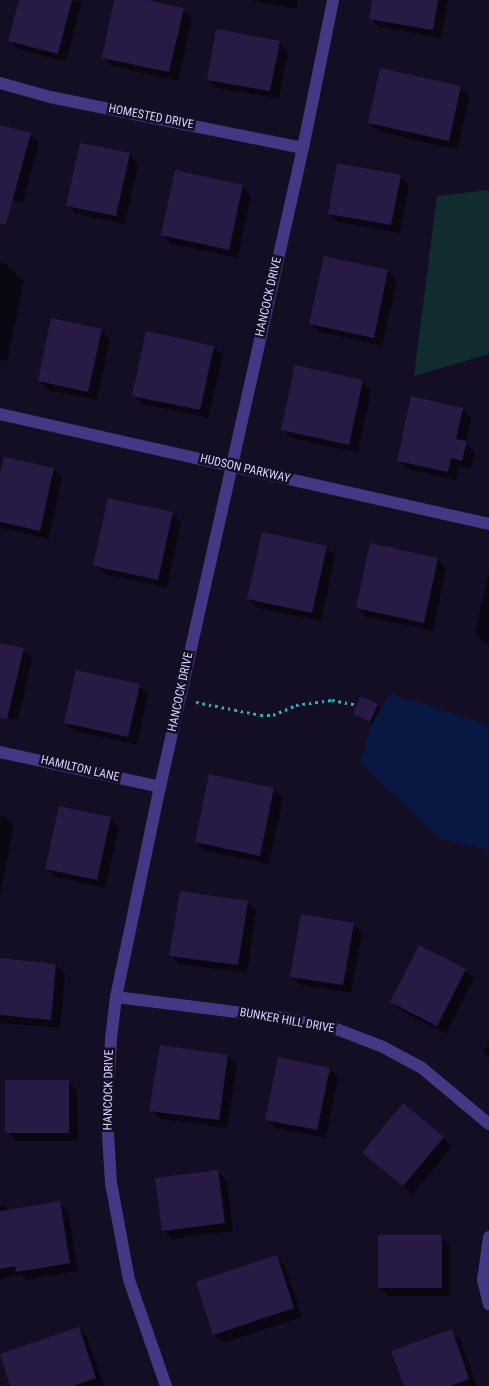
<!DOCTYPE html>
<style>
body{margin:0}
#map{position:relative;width:489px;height:1386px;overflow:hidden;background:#140e24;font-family:"Roboto Condensed",sans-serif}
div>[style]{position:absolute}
.green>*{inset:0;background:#112c2e}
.water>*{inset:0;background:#091842}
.shadow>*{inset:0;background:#0007}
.building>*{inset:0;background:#271a45}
.path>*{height:3px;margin-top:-1.5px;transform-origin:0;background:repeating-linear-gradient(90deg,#2db1b7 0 2.5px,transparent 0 6.5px)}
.minor>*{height:12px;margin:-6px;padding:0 6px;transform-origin:6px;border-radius:6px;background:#433884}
span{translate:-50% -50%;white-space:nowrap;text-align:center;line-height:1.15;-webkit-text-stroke:5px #140e24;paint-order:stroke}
.street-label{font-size:12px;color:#dbd1ff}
</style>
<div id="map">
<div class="green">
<i style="clip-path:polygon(489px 190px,489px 354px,414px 376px,437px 196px)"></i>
</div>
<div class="water">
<i style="clip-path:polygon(391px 694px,489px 725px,489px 850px,440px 839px,360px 762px,373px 721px)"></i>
</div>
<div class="shadow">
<i style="clip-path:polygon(20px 0,82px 1px,66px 62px,18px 49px,10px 41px)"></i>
<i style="clip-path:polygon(116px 0,142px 0,183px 9px,192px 18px,178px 81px,112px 66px,103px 57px)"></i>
<i style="clip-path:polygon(248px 0,298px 0,297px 9px)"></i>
<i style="clip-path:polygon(374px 0,448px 0,441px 38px,379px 27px,370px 18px)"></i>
<i style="clip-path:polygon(279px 42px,288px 51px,279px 99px,217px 88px,208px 79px)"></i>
<i style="clip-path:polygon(381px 70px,461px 88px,470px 96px,457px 150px,378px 131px,369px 122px)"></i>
<i style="clip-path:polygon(0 126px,30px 134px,39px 142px,23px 203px,0 197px)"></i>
<i style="clip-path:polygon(129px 154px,138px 163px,125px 224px,76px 214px,68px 205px)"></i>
<i style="clip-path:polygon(400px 176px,409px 185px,400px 233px,338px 222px,329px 213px)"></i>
<i style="clip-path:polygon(242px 186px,251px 195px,238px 258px,171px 244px,162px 235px)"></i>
<i style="clip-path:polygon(325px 258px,388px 271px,397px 280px,382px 346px,319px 332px,310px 323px)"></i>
<i style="clip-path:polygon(0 263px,6px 264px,24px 281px,7px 361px,0 360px)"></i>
<i style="clip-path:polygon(101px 330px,110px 339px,97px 400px,48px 390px,39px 381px)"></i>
<i style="clip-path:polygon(214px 347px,223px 356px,208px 418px,142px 404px,134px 395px)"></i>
<i style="clip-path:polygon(362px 381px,371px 390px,358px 453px,291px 438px,282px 429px)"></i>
<i style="clip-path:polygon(463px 409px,471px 418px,466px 442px,475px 451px,471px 469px,459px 467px,456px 480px,407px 469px,398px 460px)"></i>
<i style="clip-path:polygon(53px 469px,62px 477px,49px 539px,0 528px,0 480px)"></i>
<i style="clip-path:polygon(172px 513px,181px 522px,167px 588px,103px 574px,94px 565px)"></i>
<i style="clip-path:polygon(326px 547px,335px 556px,321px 621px,257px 608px,248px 599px)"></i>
<i style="clip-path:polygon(438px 559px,446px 568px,433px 631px,366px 617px,358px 608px)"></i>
<i style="clip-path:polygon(489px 571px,489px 644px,484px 642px,475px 634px)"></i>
<i style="clip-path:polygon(0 644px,24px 649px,32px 658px,18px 720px,0 716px)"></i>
<i style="clip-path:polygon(139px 686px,148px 694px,137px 745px,74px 731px,65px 722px)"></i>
<i style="clip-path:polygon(377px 705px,380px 708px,373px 724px,354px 714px)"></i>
<i style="clip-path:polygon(274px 789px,283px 798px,269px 864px,205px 851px,196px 842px)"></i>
<i style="clip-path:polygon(0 816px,5px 817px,14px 826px,0 896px)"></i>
<i style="clip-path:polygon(110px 819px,119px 827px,105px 888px,55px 877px,47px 869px)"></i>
<i style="clip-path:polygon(248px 902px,256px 911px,247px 973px,179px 964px,170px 956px)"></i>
<i style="clip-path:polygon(353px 924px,362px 933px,351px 993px,301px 985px,292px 976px)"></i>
<i style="clip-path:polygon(0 960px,56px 965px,65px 974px,60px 1028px,0 1023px)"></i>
<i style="clip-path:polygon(465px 970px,474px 978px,446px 1034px,400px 1010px,391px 1002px)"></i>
<i style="clip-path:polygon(489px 1044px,489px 1058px,482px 1051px)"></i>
<i style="clip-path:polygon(161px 1047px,228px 1056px,237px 1065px,227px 1128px,160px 1119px,151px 1110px)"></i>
<i style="clip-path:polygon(330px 1069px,338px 1078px,326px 1138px,275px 1128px,266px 1119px)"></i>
<i style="clip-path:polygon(68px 1081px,77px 1090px,78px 1141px,16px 1141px,7px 1132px)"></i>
<i style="clip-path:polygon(443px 1138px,452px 1147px,413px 1194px,373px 1161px)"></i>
<i style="clip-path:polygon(218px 1172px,227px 1180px,233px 1231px,172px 1239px,163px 1230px)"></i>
<i style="clip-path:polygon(60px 1203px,68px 1211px,78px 1271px,26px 1280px,22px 1275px,0 1279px,0 1207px,5px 1206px,10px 1211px)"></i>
<i style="clip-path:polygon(441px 1237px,450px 1245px,450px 1296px,388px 1296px,379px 1287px)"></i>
<i style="clip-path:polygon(276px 1257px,285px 1266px,302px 1317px,223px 1343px,214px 1334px)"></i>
<i style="clip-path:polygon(78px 1328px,87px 1337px,104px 1386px,12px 1386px)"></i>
<i style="clip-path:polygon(451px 1331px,460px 1339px,477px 1386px,405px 1386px)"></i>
</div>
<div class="building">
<i style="clip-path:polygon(19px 0,72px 0,58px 54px,8px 41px)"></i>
<i style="clip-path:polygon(114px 0,147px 0,184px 8px,169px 72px,102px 58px)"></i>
<i style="clip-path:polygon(372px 0,438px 0,433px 30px,369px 19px)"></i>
<i style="clip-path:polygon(216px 29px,280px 41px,270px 91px,207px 80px)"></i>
<i style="clip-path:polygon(380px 68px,461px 86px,449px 141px,368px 123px)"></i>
<i style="clip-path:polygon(0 125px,31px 133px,6px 224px,0 223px)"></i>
<i style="clip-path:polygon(80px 143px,130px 153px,116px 216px,66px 206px)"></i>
<i style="clip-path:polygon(337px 163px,401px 175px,391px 225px,328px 214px)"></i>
<i style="clip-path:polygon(175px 170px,243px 185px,229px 250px,161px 235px)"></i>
<i style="clip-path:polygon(324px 256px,388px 270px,374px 338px,309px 324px)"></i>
<i style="clip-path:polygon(51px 318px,102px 329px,88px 392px,38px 381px)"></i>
<i style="clip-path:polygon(146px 331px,214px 346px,200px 410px,132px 396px)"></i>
<i style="clip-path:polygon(295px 365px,363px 380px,349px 445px,281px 430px)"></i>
<i style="clip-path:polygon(411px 396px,463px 408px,456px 439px,467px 441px,462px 461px,451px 458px,448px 472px,397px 461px)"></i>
<i style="clip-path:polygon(4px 457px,54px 468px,40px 531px,0 522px,0 474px)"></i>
<i style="clip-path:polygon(108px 498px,173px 512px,158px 580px,93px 566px)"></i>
<i style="clip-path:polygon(262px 532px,327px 546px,312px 613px,247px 599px)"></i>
<i style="clip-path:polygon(370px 543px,438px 558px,424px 623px,356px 608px)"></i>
<i style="clip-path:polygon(0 643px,24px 648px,7px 719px,0 718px)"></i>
<i style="clip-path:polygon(76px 670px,140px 684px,128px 737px,64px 723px)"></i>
<i style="clip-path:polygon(361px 696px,378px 704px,370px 722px,353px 714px)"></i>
<i style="clip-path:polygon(209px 774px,274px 788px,260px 856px,195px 842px)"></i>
<i style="clip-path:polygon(59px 806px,111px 817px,97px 880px,45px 869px)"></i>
<i style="clip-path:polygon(180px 891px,248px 901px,238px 965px,169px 956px)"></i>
<i style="clip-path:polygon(301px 914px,354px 923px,343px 985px,290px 977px)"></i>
<i style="clip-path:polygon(419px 945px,466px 969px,437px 1026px,390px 1002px)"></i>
<i style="clip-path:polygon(0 958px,56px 964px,51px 1020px,0 1015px)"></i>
<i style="clip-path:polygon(160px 1045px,228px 1055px,219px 1120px,149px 1111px)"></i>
<i style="clip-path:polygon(278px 1057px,330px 1068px,317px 1130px,265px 1120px)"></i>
<i style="clip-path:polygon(5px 1080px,69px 1080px,69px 1133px,5px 1133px)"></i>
<i style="clip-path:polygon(403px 1103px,444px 1137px,403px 1186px,362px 1153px)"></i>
<i style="clip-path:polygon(218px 1170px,225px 1223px,162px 1231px,155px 1178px)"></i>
<i style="clip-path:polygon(60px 1201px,70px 1263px,16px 1272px,15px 1266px,0 1269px,0 1211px)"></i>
<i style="clip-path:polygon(378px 1235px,442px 1235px,442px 1288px,378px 1288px)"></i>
<i style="clip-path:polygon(277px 1255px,294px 1308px,213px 1335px,196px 1282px)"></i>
<i style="clip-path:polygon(79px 1327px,96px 1378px,73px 1386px,10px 1386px,0 1354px)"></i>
<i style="clip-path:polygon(452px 1329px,469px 1379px,450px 1386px,404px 1386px,391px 1351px)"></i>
</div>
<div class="path">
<i style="left:196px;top:702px;width:66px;rotate:11.3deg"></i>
<i style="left:261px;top:715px;width:12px"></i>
<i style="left:273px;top:715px;width:25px;rotate:-23deg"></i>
<i style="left:296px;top:705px;width:36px;rotate:-8deg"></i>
<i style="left:332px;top:700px;width:25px;rotate:11deg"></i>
</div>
<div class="minor">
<i style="left:0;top:83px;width:52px;rotate:15.6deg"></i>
<i style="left:50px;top:97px;width:258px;rotate:11.4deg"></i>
<i style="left:0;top:414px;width:501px;rotate:12.68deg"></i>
<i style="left:0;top:752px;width:164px;rotate:12.3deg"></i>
<i style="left:116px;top:997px;width:169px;rotate:7.1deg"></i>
<i style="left:284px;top:1018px;width:56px;rotate:12.3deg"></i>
<i style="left:339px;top:1030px;width:47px;rotate:21.1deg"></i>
<i style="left:383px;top:1047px;width:44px;rotate:28.3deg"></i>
<i style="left:422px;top:1068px;width:87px;rotate:39.9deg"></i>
<i style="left:489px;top:1237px;width:43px;rotate:97.9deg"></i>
<i style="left:483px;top:1280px;width:25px;rotate:76deg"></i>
<i style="left:166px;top:1386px;width:112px;rotate:-109.2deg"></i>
<i style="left:129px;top:1280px;width:99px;rotate:-100.5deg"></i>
<i style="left:111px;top:1183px;width:65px;rotate:-93.5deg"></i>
<i style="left:107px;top:1118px;width:79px;rotate:-87.1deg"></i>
<i style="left:111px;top:1039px;width:42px;rotate:-83.2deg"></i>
<i style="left:116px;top:997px;width:215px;rotate:-78.2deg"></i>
<i style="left:160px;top:787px;width:655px;rotate:-77.39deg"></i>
<i style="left:303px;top:148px;width:151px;rotate:-78.5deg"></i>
</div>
<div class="street-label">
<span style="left:151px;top:117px;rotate:11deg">HOMESTED DRIVE</span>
<span style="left:269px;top:297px;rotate:-77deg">HANCOCK DRIVE</span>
<span style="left:245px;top:469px;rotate:13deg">HUDSON PARKWAY</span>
<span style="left:181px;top:692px;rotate:-78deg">HANCOCK DRIVE</span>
<span style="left:80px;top:769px;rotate:13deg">HAMILTON LANE</span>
<span style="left:287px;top:1021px;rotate:10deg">BUNKER HILL DRIVE</span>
<span style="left:109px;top:1090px;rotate:-89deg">HANCOCK DRIVE</span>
</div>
</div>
